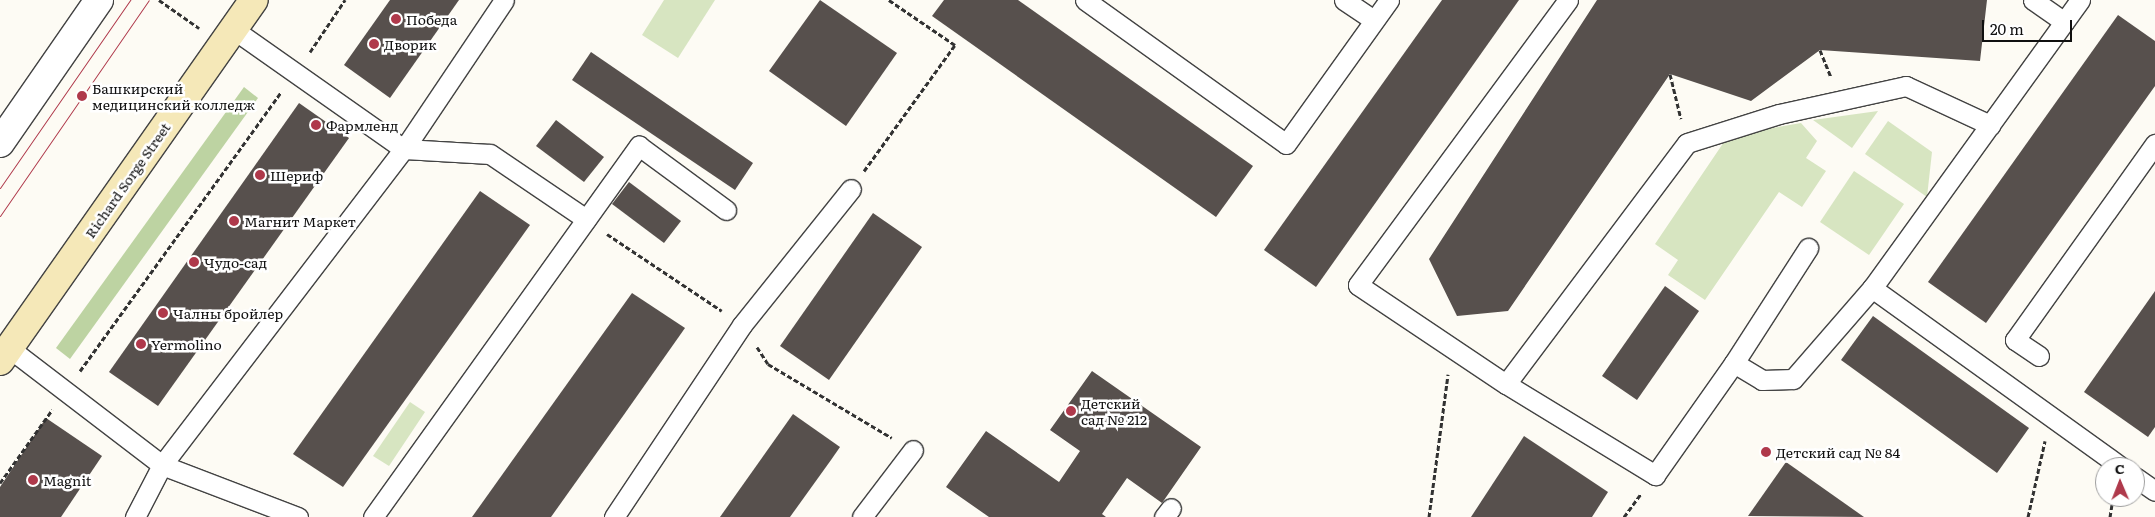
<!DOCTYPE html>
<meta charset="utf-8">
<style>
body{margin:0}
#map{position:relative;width:2155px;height:517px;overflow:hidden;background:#fdfbf4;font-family:Literata,serif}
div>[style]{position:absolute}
.green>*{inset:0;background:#d7e5c1}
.forest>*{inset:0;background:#bdd3a2}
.building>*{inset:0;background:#57504d}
.path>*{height:3px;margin-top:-1.5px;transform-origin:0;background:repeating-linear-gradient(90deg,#323232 0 5px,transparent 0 7.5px)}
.roads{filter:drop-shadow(1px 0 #434343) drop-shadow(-1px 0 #434343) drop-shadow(0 1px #434343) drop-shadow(0 -1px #434343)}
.lane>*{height:19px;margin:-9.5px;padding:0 9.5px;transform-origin:9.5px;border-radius:9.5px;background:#fff}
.street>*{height:28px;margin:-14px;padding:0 14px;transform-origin:14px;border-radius:14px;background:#fff}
.secondary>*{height:28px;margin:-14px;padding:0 14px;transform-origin:14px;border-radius:14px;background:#f5e8b8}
.tram>*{height:1px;margin:-0.5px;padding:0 0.5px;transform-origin:0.5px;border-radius:0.5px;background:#af394b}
.dots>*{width:14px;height:14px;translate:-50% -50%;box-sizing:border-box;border:2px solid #fff;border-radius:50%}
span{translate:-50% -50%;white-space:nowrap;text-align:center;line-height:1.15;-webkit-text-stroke:5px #fff;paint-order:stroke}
.poi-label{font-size:14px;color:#101010}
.left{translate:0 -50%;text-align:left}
.street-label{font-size:14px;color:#101010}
.north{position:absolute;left:2095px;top:457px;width:50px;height:50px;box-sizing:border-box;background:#fff;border:1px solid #9f9f9f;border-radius:50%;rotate:359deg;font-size:14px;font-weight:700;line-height:20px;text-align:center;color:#101010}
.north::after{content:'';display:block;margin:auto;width:18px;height:22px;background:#af394b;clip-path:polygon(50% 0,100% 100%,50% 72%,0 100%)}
.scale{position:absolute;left:1982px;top:20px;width:90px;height:22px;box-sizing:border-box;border:2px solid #101010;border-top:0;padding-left:6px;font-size:15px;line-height:18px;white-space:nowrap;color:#101010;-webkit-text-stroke:4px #fff;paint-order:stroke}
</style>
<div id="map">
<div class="green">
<i style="clip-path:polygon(664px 0,715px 0,678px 58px,642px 35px)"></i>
<i style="clip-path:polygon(1878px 111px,1852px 148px,1813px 120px)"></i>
<i style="clip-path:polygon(1888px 121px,1932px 152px,1927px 197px,1865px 154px)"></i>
<i style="clip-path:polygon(1801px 123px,1817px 141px,1806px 158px,1826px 171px,1802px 207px,1779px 192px,1705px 300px,1668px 275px,1678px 260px,1655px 244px,1728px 136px)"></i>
<i style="clip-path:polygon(1854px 171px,1904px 204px,1869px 255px,1820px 222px)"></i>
<i style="clip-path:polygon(410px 402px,425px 412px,389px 466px,373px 456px)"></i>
</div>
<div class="forest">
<i style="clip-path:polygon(244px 87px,258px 98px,70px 359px,56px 348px)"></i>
</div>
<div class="building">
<i style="clip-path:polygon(390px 0,459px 0,390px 98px,344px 65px)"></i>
<i style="clip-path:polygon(820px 0,897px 53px,846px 126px,769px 71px)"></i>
<i style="clip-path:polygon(944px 0,1018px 0,1253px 166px,1216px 217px,932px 16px)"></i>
<i style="clip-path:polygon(1442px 0,1519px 0,1316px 287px,1264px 250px)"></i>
<i style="clip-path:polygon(1597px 0,1987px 0,1980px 61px,1820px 50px,1751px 101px,1670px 74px,1508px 311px,1457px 316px,1429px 259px)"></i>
<i style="clip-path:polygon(2118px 15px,2155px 41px,2155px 86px,1986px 323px,1928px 282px)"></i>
<i style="clip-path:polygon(591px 52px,753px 163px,735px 190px,572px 80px)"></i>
<i style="clip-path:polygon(299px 103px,349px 138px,158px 406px,109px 372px)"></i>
<i style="clip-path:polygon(556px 120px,604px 157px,584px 182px,536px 146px)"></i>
<i style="clip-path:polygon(629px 182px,681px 221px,664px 243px,612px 204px)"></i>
<i style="clip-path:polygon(480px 191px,530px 225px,343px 487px,293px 454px)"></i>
<i style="clip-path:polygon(873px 213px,922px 247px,829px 380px,780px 346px)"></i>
<i style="clip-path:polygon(1665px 286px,1699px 311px,1637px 400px,1602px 376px)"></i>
<i style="clip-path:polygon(2155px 291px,2155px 427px,2148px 437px,2084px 392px)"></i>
<i style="clip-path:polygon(632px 293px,685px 328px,623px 416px,551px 517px,472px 517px)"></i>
<i style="clip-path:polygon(1873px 316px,2029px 428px,1997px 473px,1841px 360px)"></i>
<i style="clip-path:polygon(1092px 371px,1201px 447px,1162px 503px,1127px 478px,1102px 514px,1106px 517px,989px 517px,946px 487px,986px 431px,1059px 482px,1080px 451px,1050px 430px)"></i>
<i style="clip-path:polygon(793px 414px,840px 447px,831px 460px,790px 517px,720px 517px)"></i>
<i style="clip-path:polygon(46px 418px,102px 456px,61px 517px,0 517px,0 487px)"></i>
<i style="clip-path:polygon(1524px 436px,1608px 492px,1592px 517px,1471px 517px)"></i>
<i style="clip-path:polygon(1786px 462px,1864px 517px,1748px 516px)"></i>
</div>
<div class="path">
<i style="left:159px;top:0;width:49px;rotate:35deg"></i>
<i style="left:1820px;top:50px;width:29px;rotate:68deg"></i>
<i style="left:310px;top:52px;width:63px;rotate:-56.1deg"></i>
<i style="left:1670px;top:74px;width:46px;rotate:76.3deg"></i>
<i style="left:864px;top:171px;width:155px;rotate:-54.2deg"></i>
<i style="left:955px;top:45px;width:80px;rotate:-145.7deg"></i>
<i style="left:607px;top:234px;width:138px;rotate:33.8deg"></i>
<i style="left:757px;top:347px;width:20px;rotate:57deg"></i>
<i style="left:768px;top:364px;width:144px;rotate:30.8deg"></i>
<i style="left:80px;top:371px;width:344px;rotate:-54.2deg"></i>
<i style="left:0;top:483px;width:90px;rotate:-54.5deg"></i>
<i style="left:1429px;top:517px;width:144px;rotate:-82.4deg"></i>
<i style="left:1624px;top:517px;width:29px;rotate:-54deg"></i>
<i style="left:2028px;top:517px;width:78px;rotate:-77.4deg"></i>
<i style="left:2110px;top:517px;width:20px;rotate:-81deg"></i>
</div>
<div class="roads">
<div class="lane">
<i style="left:1085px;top:0;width:247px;rotate:35.6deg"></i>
<i style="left:1286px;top:144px;width:177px;rotate:-54.4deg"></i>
<i style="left:1344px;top:0;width:36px;rotate:34deg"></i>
<i style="left:1568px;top:0;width:354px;rotate:126.4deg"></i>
<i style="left:1358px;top:285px;width:178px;rotate:33.8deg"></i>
<i style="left:1506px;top:384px;width:301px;rotate:-53.1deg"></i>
<i style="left:1687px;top:143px;width:96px;rotate:-17.5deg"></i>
<i style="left:1779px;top:114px;width:130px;rotate:-12.4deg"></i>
<i style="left:1906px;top:86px;width:93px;rotate:24.9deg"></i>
<i style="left:2033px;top:0;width:38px;rotate:35deg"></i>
<i style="left:2080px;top:0;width:355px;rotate:125.8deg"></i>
<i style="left:1872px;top:288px;width:307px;rotate:35.7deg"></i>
<i style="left:233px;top:29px;width:209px;rotate:35.1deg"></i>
<i style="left:404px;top:149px;width:86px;rotate:3.3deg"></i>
<i style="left:490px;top:154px;width:116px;rotate:34.1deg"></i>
<i style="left:9px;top:348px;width:193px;rotate:37.4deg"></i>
<i style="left:162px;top:465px;width:59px;rotate:117.4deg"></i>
<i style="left:2039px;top:356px;width:29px;rotate:-146deg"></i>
<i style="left:2015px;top:340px;width:241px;rotate:-54.5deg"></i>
<i style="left:1734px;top:363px;width:137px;rotate:-57.2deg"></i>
<i style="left:1506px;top:384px;width:175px;rotate:31.4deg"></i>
<i style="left:1655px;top:475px;width:137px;rotate:-54.8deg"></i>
<i style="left:1734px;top:363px;width:33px;rotate:31deg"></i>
<i style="left:1762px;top:380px;width:31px;rotate:-2deg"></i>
<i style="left:1793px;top:379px;width:121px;rotate:-49deg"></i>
<i style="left:2135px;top:477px;width:24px;rotate:35deg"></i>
<i style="left:298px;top:517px;width:146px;rotate:-159.1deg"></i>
<i style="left:162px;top:465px;width:398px;rotate:-52.6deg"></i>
<i style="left:404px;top:149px;width:179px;rotate:-56.1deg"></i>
<i style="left:373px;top:517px;width:457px;rotate:-54.4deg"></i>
<i style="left:639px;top:146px;width:108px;rotate:36.3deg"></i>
<i style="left:614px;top:517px;width:231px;rotate:-56.3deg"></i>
<i style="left:742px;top:325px;width:174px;rotate:-51.3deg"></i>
<i style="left:862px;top:517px;width:84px;rotate:-52.7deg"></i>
<i style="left:1164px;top:517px;width:11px;rotate:-52deg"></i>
</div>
<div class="street">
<i style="left:0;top:143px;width:174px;rotate:-55.3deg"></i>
</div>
<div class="secondary">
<i style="left:0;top:361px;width:441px;rotate:-54.9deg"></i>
</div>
</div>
<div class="tram">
<i style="left:0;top:188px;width:229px;rotate:-55.3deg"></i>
<i style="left:0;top:216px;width:262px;rotate:-55.4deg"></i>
</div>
<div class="dots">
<i style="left:396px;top:19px;background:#af394b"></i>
<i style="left:374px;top:44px;background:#af394b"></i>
<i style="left:82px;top:96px;background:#af394b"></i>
<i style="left:316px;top:125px;background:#af394b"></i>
<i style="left:260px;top:175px;background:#af394b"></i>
<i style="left:234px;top:221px;background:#af394b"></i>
<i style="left:194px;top:262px;background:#af394b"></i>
<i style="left:163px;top:313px;background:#af394b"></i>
<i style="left:141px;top:344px;background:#af394b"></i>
<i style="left:1071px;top:411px;background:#af394b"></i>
<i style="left:1766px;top:452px;background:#af394b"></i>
<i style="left:33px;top:480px;background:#af394b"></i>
</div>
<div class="poi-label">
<span class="left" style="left:406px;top:19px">Победа</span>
<span class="left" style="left:384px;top:44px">Дворик</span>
<span class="left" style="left:92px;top:96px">Башкирский<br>медицинский колледж</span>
<span class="left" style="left:326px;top:125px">Фармленд</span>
<span class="left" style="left:270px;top:175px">Шериф</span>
<span class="left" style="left:244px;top:221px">Магнит Маркет</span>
<span class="left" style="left:204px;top:262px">Чудо-сад</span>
<span class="left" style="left:173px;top:313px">Чалны бройлер</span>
<span class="left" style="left:151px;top:344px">Yermolino</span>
<span class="left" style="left:1081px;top:411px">Детский<br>сад № 212</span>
<span class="left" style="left:1776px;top:452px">Детский сад № 84</span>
<span class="left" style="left:43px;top:480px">Magnit</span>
</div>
<div class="street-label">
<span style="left:127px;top:180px;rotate:-55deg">Richard Sorge Street</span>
</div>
<div class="north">С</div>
<div class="scale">20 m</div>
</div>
